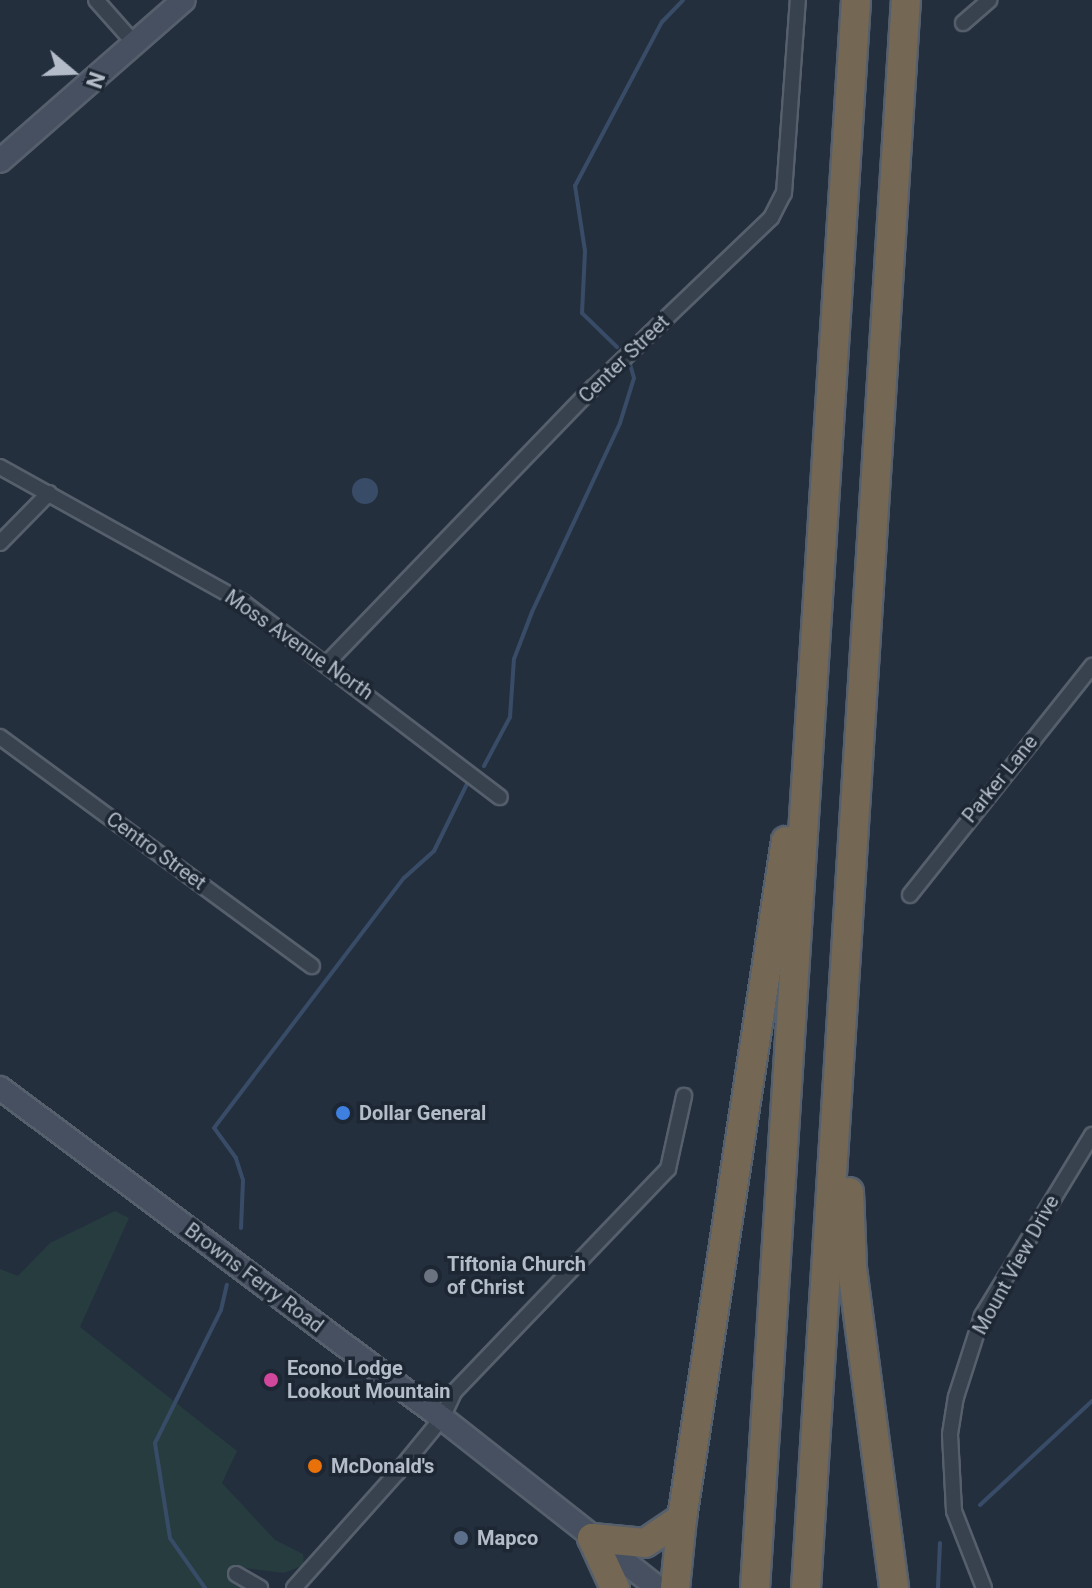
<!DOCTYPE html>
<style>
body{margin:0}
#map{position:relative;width:1092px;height:1588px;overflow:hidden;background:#242f3e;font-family:Roboto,sans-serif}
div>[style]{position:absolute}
.green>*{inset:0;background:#263c3f}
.water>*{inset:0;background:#394c67}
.round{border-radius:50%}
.stream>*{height:4px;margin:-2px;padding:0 2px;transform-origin:2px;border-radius:2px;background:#394c67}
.roads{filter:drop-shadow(2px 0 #565f6c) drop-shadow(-2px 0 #565f6c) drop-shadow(0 2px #565f6c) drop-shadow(0 -2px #565f6c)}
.street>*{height:14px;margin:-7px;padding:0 7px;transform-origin:7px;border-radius:7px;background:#38414e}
.secondary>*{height:22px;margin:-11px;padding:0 11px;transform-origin:11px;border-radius:11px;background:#465061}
.highway>*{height:28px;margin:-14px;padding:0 14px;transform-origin:14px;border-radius:14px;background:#746855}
.dots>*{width:22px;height:22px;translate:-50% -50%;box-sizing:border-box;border:4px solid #1d2633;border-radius:50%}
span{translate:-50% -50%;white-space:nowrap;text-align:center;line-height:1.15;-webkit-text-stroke:7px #1d2633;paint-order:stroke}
.street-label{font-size:20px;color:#b4bcc9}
.poi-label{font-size:20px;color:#b4bcc9;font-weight:700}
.left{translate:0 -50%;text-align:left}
.north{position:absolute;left:32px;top:32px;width:80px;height:80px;-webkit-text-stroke:6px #1d2633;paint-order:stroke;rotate:109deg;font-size:22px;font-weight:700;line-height:32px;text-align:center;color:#b4bcc9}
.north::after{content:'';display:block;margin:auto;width:28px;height:36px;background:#b4bcc9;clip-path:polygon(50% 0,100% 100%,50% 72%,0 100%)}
</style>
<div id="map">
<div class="green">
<i style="clip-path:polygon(115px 1211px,129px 1218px,80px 1327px,237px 1451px,222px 1483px,275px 1540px,303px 1554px,304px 1565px,284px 1573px,245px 1568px,244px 1588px,0 1588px,0 1269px,18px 1276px,50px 1243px)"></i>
</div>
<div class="water">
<i class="round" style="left:352px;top:478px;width:26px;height:26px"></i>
</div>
<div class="stream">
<i style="left:617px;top:347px;width:49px;rotate:-135.8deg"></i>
<i style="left:582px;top:313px;width:62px;rotate:-87.2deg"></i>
<i style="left:585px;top:251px;width:66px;rotate:-98.7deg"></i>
<i style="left:575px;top:186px;width:186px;rotate:-62.1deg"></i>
<i style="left:662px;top:22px;width:30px;rotate:-46deg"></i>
<i style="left:484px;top:766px;width:55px;rotate:-62deg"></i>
<i style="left:510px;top:717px;width:58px;rotate:-86.1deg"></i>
<i style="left:514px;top:659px;width:50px;rotate:-69deg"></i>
<i style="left:532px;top:612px;width:208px;rotate:-65deg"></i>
<i style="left:620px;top:423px;width:47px;rotate:-72.7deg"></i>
<i style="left:634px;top:378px;width:18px;rotate:-106deg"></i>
<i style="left:241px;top:1228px;width:48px;rotate:-87.6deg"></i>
<i style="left:243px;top:1180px;width:23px;rotate:-108deg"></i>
<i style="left:236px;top:1158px;width:37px;rotate:-126deg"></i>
<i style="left:214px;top:1128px;width:314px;rotate:-52.8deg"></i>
<i style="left:404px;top:878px;width:40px;rotate:-42deg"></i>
<i style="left:434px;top:851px;width:77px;rotate:-63.8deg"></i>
<i style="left:980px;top:1505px;width:153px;rotate:-42.9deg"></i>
<i style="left:205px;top:1588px;width:61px;rotate:-125deg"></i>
<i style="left:170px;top:1538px;width:96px;rotate:-99deg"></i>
<i style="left:155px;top:1443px;width:148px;rotate:-63.6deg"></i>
<i style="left:221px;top:1310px;width:26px;rotate:-77deg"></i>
<i style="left:938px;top:1588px;width:45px;rotate:-87.5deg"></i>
</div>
<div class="roads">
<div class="street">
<i style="left:96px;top:0;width:57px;rotate:48.5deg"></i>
<i style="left:963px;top:23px;width:35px;rotate:-41deg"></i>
<i style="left:0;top:467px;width:279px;rotate:29.1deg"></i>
<i style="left:244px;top:603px;width:321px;rotate:37.2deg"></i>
<i style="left:0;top:543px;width:70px;rotate:-45.6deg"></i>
<i style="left:327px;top:663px;width:383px;rotate:-46deg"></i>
<i style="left:593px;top:388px;width:246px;rotate:-43.7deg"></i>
<i style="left:771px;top:218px;width:28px;rotate:-63deg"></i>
<i style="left:784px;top:193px;width:194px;rotate:-85.9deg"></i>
<i style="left:0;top:737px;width:387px;rotate:36.3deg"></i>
<i style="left:910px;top:895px;width:293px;rotate:-51.5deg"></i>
<i style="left:236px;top:1574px;width:28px;rotate:30deg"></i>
<i style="left:294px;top:1588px;width:154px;rotate:-48.2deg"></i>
<i style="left:397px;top:1473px;width:71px;rotate:-50.7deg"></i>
<i style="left:442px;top:1418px;width:29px;rotate:-65deg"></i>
<i style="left:454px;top:1392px;width:309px;rotate:-46.2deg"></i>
<i style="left:668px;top:1169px;width:75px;rotate:-77.6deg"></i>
<i style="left:984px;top:1588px;width:83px;rotate:-111.3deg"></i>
<i style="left:954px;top:1511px;width:77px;rotate:-93deg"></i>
<i style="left:950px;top:1434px;width:37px;rotate:-81deg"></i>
<i style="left:956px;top:1397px;width:85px;rotate:-72.2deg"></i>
<i style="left:982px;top:1316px;width:212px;rotate:-58.7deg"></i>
</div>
<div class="secondary">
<i style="left:0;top:161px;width:244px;rotate:-41.2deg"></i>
<i style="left:0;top:1088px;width:552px;rotate:36.75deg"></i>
<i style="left:442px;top:1418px;width:275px;rotate:38.2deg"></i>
</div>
<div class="highway">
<i style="left:849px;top:1192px;width:76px;rotate:87.7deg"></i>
<i style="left:852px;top:1268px;width:323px;rotate:82.5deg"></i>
<i style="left:592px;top:1538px;width:53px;rotate:5.4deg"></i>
<i style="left:645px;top:1543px;width:45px;rotate:-34deg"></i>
<i style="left:682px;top:1518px;width:685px;rotate:-81.27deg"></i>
<i style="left:592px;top:1538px;width:55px;rotate:65.3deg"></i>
<i style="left:675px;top:1588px;width:70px;rotate:-84.3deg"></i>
<i style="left:755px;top:1588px;width:1591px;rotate:-86.36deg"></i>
<i style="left:806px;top:1588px;width:1591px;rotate:-86.4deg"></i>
</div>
</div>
<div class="dots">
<i style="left:343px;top:1113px;background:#3f7fe0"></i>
<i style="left:431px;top:1276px;background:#6b7280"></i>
<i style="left:271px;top:1380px;background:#d1479c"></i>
<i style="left:315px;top:1466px;background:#e8710a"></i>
<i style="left:461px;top:1538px;background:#5c6f8a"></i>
</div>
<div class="street-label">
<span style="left:624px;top:359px;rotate:-44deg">Center Street</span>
<span style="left:299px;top:645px;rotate:35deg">Moss Avenue North</span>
<span style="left:1000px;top:779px;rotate:-51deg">Parker Lane</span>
<span style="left:156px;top:851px;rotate:36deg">Centro Street</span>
<span style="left:1016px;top:1265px;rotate:-61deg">Mount View Drive</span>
<span style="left:254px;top:1278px;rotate:37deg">Browns Ferry Road</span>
</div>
<div class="poi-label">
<span class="left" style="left:359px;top:1113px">Dollar General</span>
<span class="left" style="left:447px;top:1276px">Tiftonia Church<br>of Christ</span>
<span class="left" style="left:287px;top:1380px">Econo Lodge<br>Lookout Mountain</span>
<span class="left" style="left:331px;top:1466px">McDonald's</span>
<span class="left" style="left:477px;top:1538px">Mapco</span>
</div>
<div class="north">N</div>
</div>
